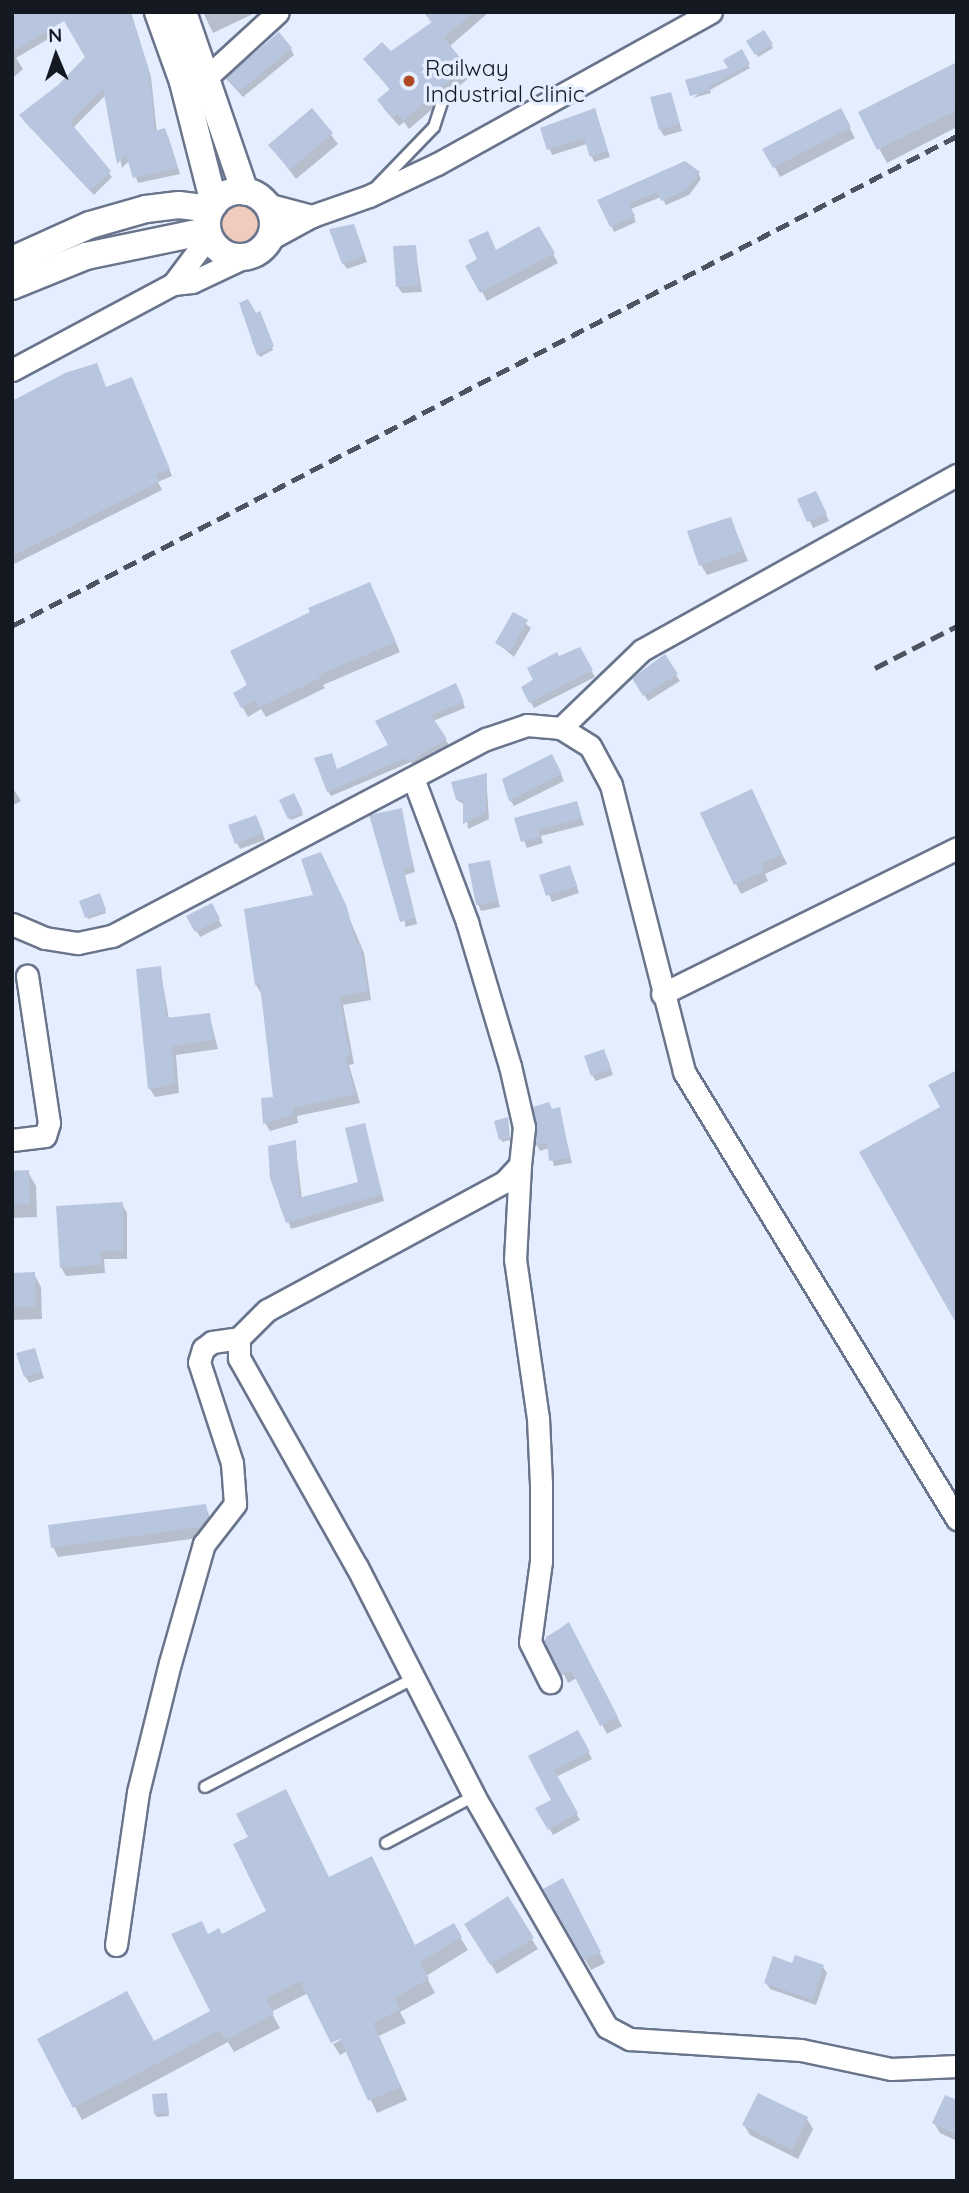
<!DOCTYPE html>
<style>
body{margin:0}
#map{position:relative;width:969px;height:2193px;overflow:hidden;background:#e5eefe;font-family:Quicksand,sans-serif}
div>[style]{position:absolute}
.green>*{inset:0;background:#f1cbbe}
.round{border-radius:50%}
.shadow>*{inset:0;background:#0003}
.building>*{inset:0;background:#b8c5df}
.roads{filter:drop-shadow(2px 0 #69758c) drop-shadow(-2px 0 #69758c) drop-shadow(0 2px #69758c) drop-shadow(0 -2px #69758c)}
.service>*{height:10px;margin:-5px;padding:0 5px;transform-origin:5px;border-radius:5px;background:#fff}
.minor>*{height:21px;margin:-10.5px;padding:0 10.5px;transform-origin:10.5px;border-radius:10.5px;background:#fff}
.tertiary>*{height:26px;margin:-13px;padding:0 13px;transform-origin:13px;border-radius:13px;background:#fff}
.tertiary>.ring{margin:-13px;padding:0;box-sizing:content-box;background:none;border:26px solid #fff;border-radius:50%}
.rail>*{height:5px;margin-top:-2.5px;transform-origin:0;background:repeating-linear-gradient(90deg,#4d545f 0 14px,transparent 0 21px)}
.dots>*{width:19px;height:19px;translate:-50% -50%;box-sizing:border-box;border:4px solid #e5eefe;border-radius:50%}
span{translate:-50% -50%;white-space:nowrap;text-align:center;line-height:1.15;-webkit-text-stroke:7px #e5eefe;paint-order:stroke}
.poi-label{font-size:23px;color:#131821}
.left{translate:0 -50%;text-align:left}
.frame{position:absolute;inset:0;border:14px solid #131821;pointer-events:none}
.north{position:absolute;left:21px;top:21px;width:70px;height:70px;-webkit-text-stroke:5px #e5eefe;paint-order:stroke;rotate:358deg;font-size:19px;font-weight:700;line-height:28px;text-align:center;color:#131821}
.north::after{content:'';display:block;margin:auto;width:24px;height:32px;background:#131821;clip-path:polygon(50% 0,100% 100%,50% 72%,0 100%)}
</style>
<div id="map">
<div class="green">
<i class="round" style="left:219px;top:202px;width:40px;height:40px"></i>
</div>
<div class="shadow">
<i style="clip-path:polygon(39px 12px,55px 35px,16px 58px,23px 69px,14px 77px,12px 19px)"></i>
<i style="clip-path:polygon(203px 12px,255px 12px,255px 13px,213px 33px)"></i>
<i style="clip-path:polygon(424px 12px,489px 12px,449px 47px,471px 76px,409px 129px,404px 122px,399px 126px,385px 110px,379px 101px,391px 91px,366px 59px,391px 53px,433px 24px)"></i>
<i style="clip-path:polygon(131px 15px,151px 77px,157px 133px,164px 130px,168px 136px,180px 174px,138px 183px,130px 160px,122px 168px,106px 95px,73px 128px,112px 177px,94px 195px,24px 121px)"></i>
<i style="clip-path:polygon(764px 32px,773px 48px,758px 57px,749px 41px)"></i>
<i style="clip-path:polygon(291px 49px,294px 55px,243px 97px,231px 84px)"></i>
<i style="clip-path:polygon(741px 52px,750px 68px,710px 90px,711px 93px,693px 98px,730px 69px)"></i>
<i style="clip-path:polygon(957px 64px,957px 127px,887px 163px,860px 113px)"></i>
<i style="clip-path:polygon(670px 94px,682px 131px,664px 136px,660px 129px)"></i>
<i style="clip-path:polygon(312px 110px,338px 144px,296px 179px,270px 145px)"></i>
<i style="clip-path:polygon(595px 110px,610px 157px,594px 162px,587px 144px,552px 155px,542px 129px)"></i>
<i style="clip-path:polygon(840px 110px,855px 138px,780px 177px,765px 149px)"></i>
<i style="clip-path:polygon(698px 173px,701px 179px,689px 195px,666px 205px,661px 197px,631px 209px,636px 222px,614px 232px,600px 200px)"></i>
<i style="clip-path:polygon(539px 228px,558px 263px,487px 301px,468px 266px)"></i>
<i style="clip-path:polygon(356px 232px,367px 262px,347px 269px,343px 263px)"></i>
<i style="clip-path:polygon(415px 247px,422px 292px,402px 293px,398px 287px)"></i>
<i style="clip-path:polygon(261px 316px,273px 350px,260px 357px,252px 342px)"></i>
<i style="clip-path:polygon(135px 386px,172px 476px,158px 482px,162px 490px,12px 565px,12px 398px,16px 401px)"></i>
<i style="clip-path:polygon(819px 499px,829px 521px,813px 528px,800px 500px)"></i>
<i style="clip-path:polygon(731px 519px,748px 561px,707px 575px,701px 565px)"></i>
<i style="clip-path:polygon(370px 584px,400px 652px,323px 685px,325px 688px,266px 717px,261px 709px,248px 717px,235px 694px)"></i>
<i style="clip-path:polygon(513px 614px,531px 628px,514px 657px,497px 643px)"></i>
<i style="clip-path:polygon(579px 649px,595px 677px,534px 708px,523px 688px,558px 658px)"></i>
<i style="clip-path:polygon(664px 657px,680px 681px,648px 701px,634px 678px)"></i>
<i style="clip-path:polygon(459px 690px,465px 708px,433px 721px,449px 745px,413px 766px,411px 762px,331px 796px,328px 791px)"></i>
<i style="clip-path:polygon(555px 762px,564px 781px,514px 806px,510px 800px)"></i>
<i style="clip-path:polygon(486px 775px,489px 819px,468px 829px,465px 805px,457px 800px)"></i>
<i style="clip-path:polygon(12px 787px,21px 801px,12px 806px)"></i>
<i style="clip-path:polygon(293px 795px,303px 815px,291px 820px,281px 801px)"></i>
<i style="clip-path:polygon(755px 799px,787px 864px,765px 874px,768px 881px,741px 894px,736px 884px)"></i>
<i style="clip-path:polygon(576px 803px,584px 825px,541px 836px,543px 843px,527px 848px,516px 819px)"></i>
<i style="clip-path:polygon(401px 810px,415px 872px,405px 875px,417px 924px,405px 927px)"></i>
<i style="clip-path:polygon(259px 823px,265px 840px,240px 849px,237px 843px)"></i>
<i style="clip-path:polygon(489px 862px,500px 907px,481px 911px,478px 904px)"></i>
<i style="clip-path:polygon(326px 863px,364px 953px,371px 1000px,343px 1005px,354px 1064px,349px 1065px,360px 1103px,297px 1116px,298px 1123px,270px 1131px,265px 1123px,275px 1099px,261px 993px,256px 985px,315px 897px)"></i>
<i style="clip-path:polygon(573px 874px,579px 893px,552px 902px,541px 876px)"></i>
<i style="clip-path:polygon(101px 898px,106px 913px,88px 919px,87px 917px)"></i>
<i style="clip-path:polygon(211px 905px,222px 926px,200px 937px,189px 917px)"></i>
<i style="clip-path:polygon(160px 968px,169px 1019px,209px 1014px,218px 1049px,176px 1055px,179px 1093px,155px 1097px,150px 1089px,138px 970px)"></i>
<i style="clip-path:polygon(607px 1057px,613px 1075px,596px 1081px,592px 1075px)"></i>
<i style="clip-path:polygon(559px 1109px,572px 1163px,554px 1166px,549px 1148px,540px 1151px,537px 1145px,553px 1111px)"></i>
<i style="clip-path:polygon(507px 1119px,510px 1140px,502px 1142px,496px 1122px)"></i>
<i style="clip-path:polygon(364px 1125px,384px 1201px,291px 1229px,272px 1178px,295px 1142px,302px 1199px,360px 1183px)"></i>
<i style="clip-path:polygon(28px 1172px,36px 1186px,37px 1217px,12px 1218px,12px 1173px)"></i>
<i style="clip-path:polygon(122px 1204px,127px 1213px,127px 1259px,104px 1259px,105px 1273px,66px 1276px,61px 1267px)"></i>
<i style="clip-path:polygon(34px 1274px,41px 1287px,42px 1319px,12px 1320px,12px 1275px)"></i>
<i style="clip-path:polygon(34px 1350px,44px 1378px,29px 1383px,25px 1376px)"></i>
<i style="clip-path:polygon(206px 1506px,213px 1528px,206px 1537px,58px 1557px,53px 1547px)"></i>
<i style="clip-path:polygon(568px 1624px,622px 1726px,607px 1734px,577px 1678px,568px 1683px,546px 1637px)"></i>
<i style="clip-path:polygon(578px 1733px,592px 1759px,556px 1777px,580px 1820px,553px 1835px,538px 1809px,553px 1800px,530px 1757px)"></i>
<i style="clip-path:polygon(330px 1879px,415px 1947px,453px 1925px,468px 1950px,426px 1976px,435px 1993px,400px 2012px,406px 2023px,379px 2036px,407px 2100px,377px 2113px,348px 2051px,340px 2055px,333px 2044px,349px 2036px,308px 1993px,271px 2012px,280px 2028px,234px 2052px,228px 2042px,82px 2120px,75px 2107px,153px 2043px,212px 2012px,208px 1936px,222px 1936px)"></i>
<i style="clip-path:polygon(545px 1890px,568px 1891px,605px 1963px,591px 1970px)"></i>
<i style="clip-path:polygon(507px 1899px,538px 1949px,497px 1974px,466px 1924px)"></i>
<i style="clip-path:polygon(793px 1965px,823px 1967px,827px 1973px,816px 2005px,770px 1989px,766px 1983px)"></i>
<i style="clip-path:polygon(166px 2095px,169px 2116px,157px 2117px,155px 2114px)"></i>
<i style="clip-path:polygon(957px 2102px,957px 2141px,940px 2133px,934px 2123px)"></i>
<i style="clip-path:polygon(807px 2119px,813px 2129px,798px 2159px,750px 2135px,744px 2125px)"></i>
</div>
<div class="building">
<i style="clip-path:polygon(19px 12px,131px 12px,149px 70px,155px 131px,165px 128px,178px 168px,133px 178px,126px 155px,117px 164px,103px 89px,70px 122px,111px 171px,90px 191px,19px 115px,58px 85px,85px 57px,64px 21px,12px 52px,12px 16px)"></i>
<i style="clip-path:polygon(423px 12px,474px 12px,444px 38px,467px 66px,403px 121px,397px 114px,393px 118px,377px 100px,390px 89px,363px 59px,382px 42px,391px 51px,432px 22px)"></i>
<i style="clip-path:polygon(764px 30px,773px 44px,755px 55px,746px 41px)"></i>
<i style="clip-path:polygon(279px 32px,292px 48px,239px 92px,225px 78px)"></i>
<i style="clip-path:polygon(742px 49px,750px 64px,709px 87px,710px 91px,690px 96px,685px 80px,728px 68px,723px 60px)"></i>
<i style="clip-path:polygon(957px 62px,957px 110px,877px 150px,858px 112px)"></i>
<i style="clip-path:polygon(671px 92px,680px 124px,659px 130px,650px 97px)"></i>
<i style="clip-path:polygon(312px 108px,333px 133px,290px 170px,268px 145px)"></i>
<i style="clip-path:polygon(595px 108px,608px 151px,590px 157px,584px 138px,547px 150px,540px 128px)"></i>
<i style="clip-path:polygon(841px 108px,851px 127px,773px 168px,762px 149px)"></i>
<i style="clip-path:polygon(685px 161px,700px 172px,686px 190px,661px 201px,657px 192px,629px 204px,635px 216px,610px 227px,597px 200px)"></i>
<i style="clip-path:polygon(354px 224px,365px 256px,342px 264px,329px 229px)"></i>
<i style="clip-path:polygon(539px 226px,555px 253px,480px 293px,465px 266px,477px 259px,468px 240px,488px 231px,496px 250px)"></i>
<i style="clip-path:polygon(416px 245px,419px 286px,396px 287px,393px 246px)"></i>
<i style="clip-path:polygon(248px 299px,256px 313px,260px 311px,274px 346px,257px 355px,239px 303px)"></i>
<i style="clip-path:polygon(97px 363px,106px 387px,132px 377px,170px 469px,156px 475px,159px 482px,12px 556px,12px 401px,65px 373px)"></i>
<i style="clip-path:polygon(816px 491px,827px 514px,807px 522px,797px 499px)"></i>
<i style="clip-path:polygon(731px 517px,743px 551px,699px 566px,687px 531px)"></i>
<i style="clip-path:polygon(370px 582px,396px 642px,319px 675px,320px 678px,259px 708px,255px 700px,241px 708px,233px 693px,247px 685px,230px 651px,310px 612px,308px 608px)"></i>
<i style="clip-path:polygon(513px 612px,528px 620px,510px 652px,495px 643px)"></i>
<i style="clip-path:polygon(580px 647px,593px 670px,529px 703px,521px 687px,533px 680px,527px 668px,557px 652px,559px 656px)"></i>
<i style="clip-path:polygon(665px 654px,678px 674px,643px 696px,632px 678px)"></i>
<i style="clip-path:polygon(456px 683px,464px 702px,431px 715px,447px 739px,409px 762px,406px 758px,327px 792px,314px 758px,332px 753px,337px 769px,388px 745px,375px 721px)"></i>
<i style="clip-path:polygon(552px 754px,562px 774px,509px 801px,502px 779px)"></i>
<i style="clip-path:polygon(487px 773px,486px 812px,463px 824px,463px 799px,456px 800px,451px 782px)"></i>
<i style="clip-path:polygon(752px 789px,782px 854px,761px 864px,764px 871px,734px 885px,700px 813px)"></i>
<i style="clip-path:polygon(294px 793px,303px 812px,288px 819px,279px 800px)"></i>
<i style="clip-path:polygon(577px 801px,582px 818px,538px 830px,540px 837px,521px 842px,514px 818px)"></i>
<i style="clip-path:polygon(402px 808px,413px 867px,403px 869px,415px 918px,400px 922px,369px 815px)"></i>
<i style="clip-path:polygon(256px 815px,263px 833px,235px 844px,228px 825px)"></i>
<i style="clip-path:polygon(321px 852px,347px 907px,356px 943px,360px 943px,368px 992px,339px 996px,350px 1055px,345px 1056px,356px 1094px,293px 1108px,294px 1114px,263px 1124px,261px 1098px,273px 1097px,260px 984px,255px 985px,244px 909px,313px 895px,301px 859px)"></i>
<i style="clip-path:polygon(490px 860px,498px 901px,476px 905px,468px 864px)"></i>
<i style="clip-path:polygon(570px 865px,577px 886px,546px 896px,539px 875px)"></i>
<i style="clip-path:polygon(100px 893px,106px 910px,85px 918px,79px 901px)"></i>
<i style="clip-path:polygon(212px 903px,220px 919px,195px 932px,186px 916px)"></i>
<i style="clip-path:polygon(161px 966px,166px 1018px,210px 1013px,214px 1040px,172px 1046px,175px 1084px,148px 1089px,136px 969px)"></i>
<i style="clip-path:polygon(604px 1049px,611px 1069px,591px 1076px,584px 1056px)"></i>
<i style="clip-path:polygon(957px 1070px,957px 1325px,859px 1152px,940px 1107px,928px 1085px)"></i>
<i style="clip-path:polygon(549px 1102px,552px 1109px,560px 1107px,570px 1158px,549px 1161px,547px 1142px,535px 1146px,533px 1107px)"></i>
<i style="clip-path:polygon(508px 1117px,510px 1138px,499px 1140px,494px 1121px)"></i>
<i style="clip-path:polygon(365px 1123px,382px 1194px,286px 1223px,270px 1178px,268px 1146px,296px 1140px,299px 1198px,358px 1182px,345px 1128px)"></i>
<i style="clip-path:polygon(29px 1170px,30px 1204px,12px 1205px,12px 1171px)"></i>
<i style="clip-path:polygon(123px 1202px,123px 1250px,100px 1251px,101px 1265px,60px 1268px,56px 1206px)"></i>
<i style="clip-path:polygon(35px 1272px,36px 1306px,12px 1307px,12px 1273px)"></i>
<i style="clip-path:polygon(35px 1348px,42px 1371px,24px 1377px,16px 1353px)"></i>
<i style="clip-path:polygon(206px 1504px,208px 1517px,200px 1527px,51px 1548px,48px 1525px)"></i>
<i style="clip-path:polygon(569px 1622px,618px 1717px,600px 1726px,571px 1670px,561px 1676px,544px 1640px)"></i>
<i style="clip-path:polygon(578px 1730px,590px 1752px,554px 1770px,578px 1813px,548px 1830px,535px 1808px,551px 1800px,528px 1756px)"></i>
<i style="clip-path:polygon(286px 1789px,329px 1877px,372px 1856px,415px 1945px,454px 1923px,462px 1937px,420px 1962px,429px 1979px,394px 1998px,400px 2010px,373px 2023px,401px 2087px,368px 2101px,340px 2039px,331px 2043px,300px 1981px,266px 1999px,274px 2014px,226px 2040px,220px 2030px,73px 2108px,37px 2039px,127px 1991px,154px 2041px,210px 2011px,171px 1934px,202px 1921px,208px 1934px,219px 1928px,222px 1934px,266px 1911px,233px 1844px,248px 1837px,236px 1814px)"></i>
<i style="clip-path:polygon(563px 1878px,601px 1952px,584px 1960px,543px 1889px)"></i>
<i style="clip-path:polygon(508px 1896px,534px 1938px,490px 1965px,464px 1924px)"></i>
<i style="clip-path:polygon(795px 1955px,824px 1965px,813px 2000px,764px 1983px,773px 1956px,792px 1963px)"></i>
<i style="clip-path:polygon(167px 2093px,169px 2113px,154px 2114px,152px 2094px)"></i>
<i style="clip-path:polygon(758px 2093px,808px 2117px,792px 2150px,742px 2125px)"></i>
<i style="clip-path:polygon(945px 2095px,957px 2100px,957px 2135px,932px 2123px)"></i>
</div>
<div class="roads">
<div class="service">
<i style="left:377px;top:186px;width:82px;rotate:-46deg"></i>
<i style="left:434px;top:127px;width:29px;rotate:-72deg"></i>
<i style="left:205px;top:1787px;width:236px;rotate:-27.5deg"></i>
<i style="left:386px;top:1843px;width:100px;rotate:-28.1deg"></i>
</div>
<div class="minor">
<i style="left:207px;top:77px;width:96px;rotate:-42.5deg"></i>
<i style="left:266px;top:204px;width:48px;rotate:14.6deg"></i>
<i style="left:268px;top:240px;width:50px;rotate:-28.6deg"></i>
<i style="left:312px;top:216px;width:60px;rotate:-19.3deg"></i>
<i style="left:369px;top:196px;width:75px;rotate:-25.2deg"></i>
<i style="left:437px;top:164px;width:313px;rotate:-29deg"></i>
<i style="left:173px;top:284px;width:19px;rotate:-6deg"></i>
<i style="left:192px;top:282px;width:61px;rotate:-25.3deg"></i>
<i style="left:12px;top:370px;width:183px;rotate:-28.1deg"></i>
<i style="left:173px;top:284px;width:60px;rotate:-53.1deg"></i>
<i style="left:561px;top:728px;width:112px;rotate:-43.9deg"></i>
<i style="left:642px;top:650px;width:360px;rotate:-29.1deg"></i>
<i style="left:413px;top:778px;width:154px;rotate:69.4deg"></i>
<i style="left:467px;top:922px;width:150px;rotate:73.4deg"></i>
<i style="left:510px;top:1066px;width:63px;rotate:77.1deg"></i>
<i style="left:524px;top:1127px;width:38px;rotate:96deg"></i>
<i style="left:520px;top:1165px;width:23px;rotate:133deg"></i>
<i style="left:504px;top:1182px;width:269px;rotate:151.6deg"></i>
<i style="left:267px;top:1310px;width:40px;rotate:135deg"></i>
<i style="left:239px;top:1338px;width:20px;rotate:90deg"></i>
<i style="left:239px;top:1358px;width:240px;rotate:60.6deg"></i>
<i style="left:357px;top:1567px;width:257px;rotate:62.9deg"></i>
<i style="left:474px;top:1796px;width:267px;rotate:60.1deg"></i>
<i style="left:607px;top:2027px;width:26px;rotate:28deg"></i>
<i style="left:630px;top:2039px;width:171px;rotate:3.7deg"></i>
<i style="left:801px;top:2050px;width:92px;rotate:11.9deg"></i>
<i style="left:891px;top:2069px;width:66px;rotate:-2.6deg"></i>
<i style="left:12px;top:924px;width:36px;rotate:23deg"></i>
<i style="left:45px;top:938px;width:33px;rotate:9deg"></i>
<i style="left:78px;top:943px;width:35px;rotate:-12deg"></i>
<i style="left:112px;top:936px;width:423px;rotate:-27.8deg"></i>
<i style="left:486px;top:739px;width:43px;rotate:-18.9deg"></i>
<i style="left:527px;top:725px;width:34px;rotate:5deg"></i>
<i style="left:561px;top:728px;width:34px;rotate:32deg"></i>
<i style="left:590px;top:746px;width:44px;rotate:61.7deg"></i>
<i style="left:611px;top:785px;width:296px;rotate:75.7deg"></i>
<i style="left:684px;top:1072px;width:524px;rotate:58.59deg"></i>
<i style="left:662px;top:994px;width:329px;rotate:-26.3deg"></i>
<i style="left:12px;top:1140px;width:33px;rotate:-7deg"></i>
<i style="left:45px;top:1136px;width:14px;rotate:-73deg"></i>
<i style="left:49px;top:1123px;width:149px;rotate:-98.5deg"></i>
<i style="left:520px;top:1165px;width:94px;rotate:93deg"></i>
<i style="left:515px;top:1259px;width:161px;rotate:81.8deg"></i>
<i style="left:538px;top:1418px;width:65px;rotate:87.4deg"></i>
<i style="left:541px;top:1483px;width:78px;rotate:90deg"></i>
<i style="left:541px;top:1561px;width:82px;rotate:97.7deg"></i>
<i style="left:530px;top:1642px;width:45px;rotate:63.4deg"></i>
<i style="left:116px;top:1945px;width:155px;rotate:-81.8deg"></i>
<i style="left:138px;top:1792px;width:133px;rotate:-76.1deg"></i>
<i style="left:170px;top:1663px;width:124px;rotate:-74.1deg"></i>
<i style="left:204px;top:1544px;width:51px;rotate:-52.2deg"></i>
<i style="left:235px;top:1504px;width:41px;rotate:-94.2deg"></i>
<i style="left:232px;top:1463px;width:106px;rotate:-108.1deg"></i>
<i style="left:199px;top:1362px;width:14px;rotate:-73deg"></i>
<i style="left:203px;top:1349px;width:11px;rotate:-38deg"></i>
<i style="left:212px;top:1342px;width:27px;rotate:-8deg"></i>
</div>
<div class="tertiary">
<i style="left:158px;top:12px;width:74px;rotate:70.3deg"></i>
<i style="left:183px;top:82px;width:126px;rotate:75.7deg"></i>
<i style="left:183px;top:12px;width:190px;rotate:71deg"></i>
<i class="ring" style="left:207px;top:191px;width:40px;height:40px"></i>
<i style="left:12px;top:260px;width:85px;rotate:-24.2deg"></i>
<i style="left:90px;top:225px;width:58px;rotate:-15.9deg"></i>
<i style="left:146px;top:209px;width:33px;rotate:-7deg"></i>
<i style="left:179px;top:205px;width:32px;rotate:7deg"></i>
<i style="left:12px;top:286px;width:80px;rotate:-22.1deg"></i>
<i style="left:86px;top:256px;width:124px;rotate:-11.7deg"></i>
</div>
</div>
<div class="rail">
<i style="left:12px;top:626px;width:1064px;rotate:-27.41deg"></i>
<i style="left:875px;top:668px;width:92px;rotate:-27.1deg"></i>
</div>
<div class="dots">
<i style="left:409px;top:81px;background:#af4823"></i>
</div>
<div class="poi-label">
<span class="left" style="left:425px;top:81px">Railway<br>Industrial Clinic</span>
</div>
<div class="frame"></div>
<div class="north">N</div>
</div>
